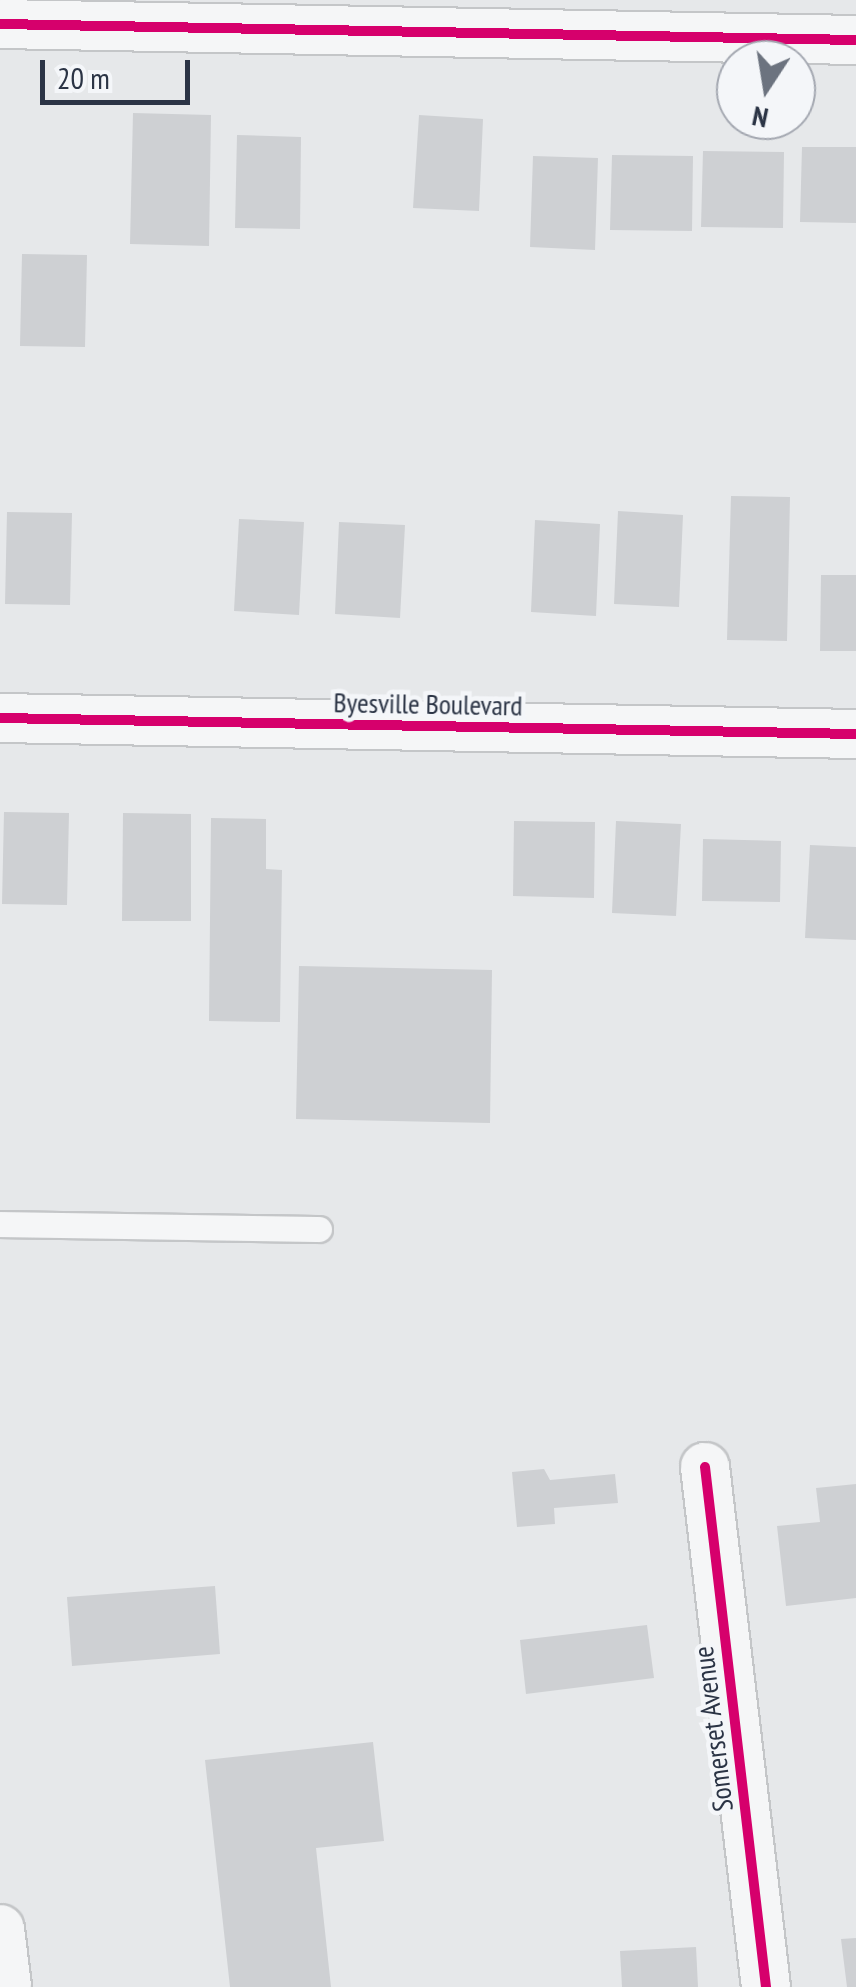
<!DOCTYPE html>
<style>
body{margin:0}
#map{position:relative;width:856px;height:1987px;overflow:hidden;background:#e6e8ea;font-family:"PT Sans Narrow",sans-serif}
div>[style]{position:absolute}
.building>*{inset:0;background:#ced0d3}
.roads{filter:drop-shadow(2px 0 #c4c6c8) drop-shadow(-2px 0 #c4c6c8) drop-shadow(0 2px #c4c6c8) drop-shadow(0 -2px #c4c6c8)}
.service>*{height:25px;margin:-12.5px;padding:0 12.5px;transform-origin:12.5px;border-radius:12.5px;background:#f5f6f7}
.minor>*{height:48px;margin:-24px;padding:0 24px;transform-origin:24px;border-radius:24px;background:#f5f6f7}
.cycleway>*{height:10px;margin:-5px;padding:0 5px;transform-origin:5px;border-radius:5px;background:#d6006c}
span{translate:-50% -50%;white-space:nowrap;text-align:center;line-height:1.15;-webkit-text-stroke:9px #f4f6f9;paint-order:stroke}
.street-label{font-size:28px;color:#2b3445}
.north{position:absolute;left:716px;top:40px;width:100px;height:100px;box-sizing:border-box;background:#f4f6f9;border:2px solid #a4a8b1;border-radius:50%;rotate:192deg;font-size:28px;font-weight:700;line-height:40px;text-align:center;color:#2b3445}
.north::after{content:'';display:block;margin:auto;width:35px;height:45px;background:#6c737f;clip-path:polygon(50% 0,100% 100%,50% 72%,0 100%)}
.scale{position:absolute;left:40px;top:60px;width:150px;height:45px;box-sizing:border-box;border:5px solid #2b3445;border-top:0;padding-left:12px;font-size:30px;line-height:35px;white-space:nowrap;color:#2b3445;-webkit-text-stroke:8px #f4f6f9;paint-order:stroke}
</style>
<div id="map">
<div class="building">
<i style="clip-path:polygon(133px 113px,211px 115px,209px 246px,130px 244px)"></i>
<i style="clip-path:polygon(419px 115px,483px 119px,479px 211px,413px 208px)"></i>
<i style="clip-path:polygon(237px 135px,301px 137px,300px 229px,235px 228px)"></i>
<i style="clip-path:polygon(802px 147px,856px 147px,856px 223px,800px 222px)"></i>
<i style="clip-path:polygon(703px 151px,784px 152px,783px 228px,701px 227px)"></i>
<i style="clip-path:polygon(612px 155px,693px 156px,692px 231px,610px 230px)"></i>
<i style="clip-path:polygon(533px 156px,598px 158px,595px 250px,530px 247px)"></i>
<i style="clip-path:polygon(22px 254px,87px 255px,85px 347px,20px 346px)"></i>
<i style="clip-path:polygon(731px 496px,790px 497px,787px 641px,727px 640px)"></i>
<i style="clip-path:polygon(618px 511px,683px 515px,679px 607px,614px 604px)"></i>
<i style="clip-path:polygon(7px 512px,72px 513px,70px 605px,5px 604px)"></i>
<i style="clip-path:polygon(239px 519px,304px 522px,299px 615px,234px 611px)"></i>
<i style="clip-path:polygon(535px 520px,600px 524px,596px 616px,531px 612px)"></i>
<i style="clip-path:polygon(339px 522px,405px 525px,400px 618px,335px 614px)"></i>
<i style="clip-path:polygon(821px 575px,856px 575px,856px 651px,820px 651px)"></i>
<i style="clip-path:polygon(4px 812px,69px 813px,67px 905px,2px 904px)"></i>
<i style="clip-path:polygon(123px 813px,191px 814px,191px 921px,122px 921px)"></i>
<i style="clip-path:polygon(211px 818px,266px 819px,266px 869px,282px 870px,280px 1022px,209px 1021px)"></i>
<i style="clip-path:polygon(514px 821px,595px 822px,594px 898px,513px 896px)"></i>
<i style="clip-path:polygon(616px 821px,681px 824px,676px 916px,612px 913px)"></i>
<i style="clip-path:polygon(703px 839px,781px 841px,780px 902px,702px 901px)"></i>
<i style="clip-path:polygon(810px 845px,856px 847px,856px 940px,805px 938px)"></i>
<i style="clip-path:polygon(299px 966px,492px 970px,490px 1123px,296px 1119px)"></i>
<i style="clip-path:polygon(544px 1469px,550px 1480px,615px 1474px,618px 1503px,554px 1508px,555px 1524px,517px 1527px,512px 1472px)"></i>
<i style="clip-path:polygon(856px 1484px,856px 1598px,786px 1606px,777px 1526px,820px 1522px,816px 1488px)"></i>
<i style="clip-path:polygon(215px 1586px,220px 1654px,72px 1666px,67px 1597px)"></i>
<i style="clip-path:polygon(647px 1625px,654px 1678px,526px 1694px,520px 1640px)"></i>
<i style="clip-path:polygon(373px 1742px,384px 1841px,316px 1848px,331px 1987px,230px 1987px,205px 1760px)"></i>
<i style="clip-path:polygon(856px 1938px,856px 1987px,847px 1987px,841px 1939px)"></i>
<i style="clip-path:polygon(696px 1947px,698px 1987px,622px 1987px,620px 1951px)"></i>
</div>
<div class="roads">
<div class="service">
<i style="left:0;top:1224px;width:319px;rotate:0.9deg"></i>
</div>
<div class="minor">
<i style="left:0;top:24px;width:856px;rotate:1.07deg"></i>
<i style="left:0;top:718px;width:856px;rotate:1.07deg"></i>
<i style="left:705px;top:1467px;width:524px;rotate:83.31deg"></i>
<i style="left:0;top:1929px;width:58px;rotate:83.1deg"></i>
</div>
</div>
<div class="cycleway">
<i style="left:0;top:24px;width:856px;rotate:1.07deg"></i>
<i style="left:0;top:718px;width:856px;rotate:1.07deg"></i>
<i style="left:705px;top:1467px;width:524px;rotate:83.31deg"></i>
</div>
<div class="street-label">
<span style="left:428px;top:704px;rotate:1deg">Byesville Boulevard</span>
<span style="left:713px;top:1729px;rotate:-97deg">Somerset Avenue</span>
</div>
<div class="north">N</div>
<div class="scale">20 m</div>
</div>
